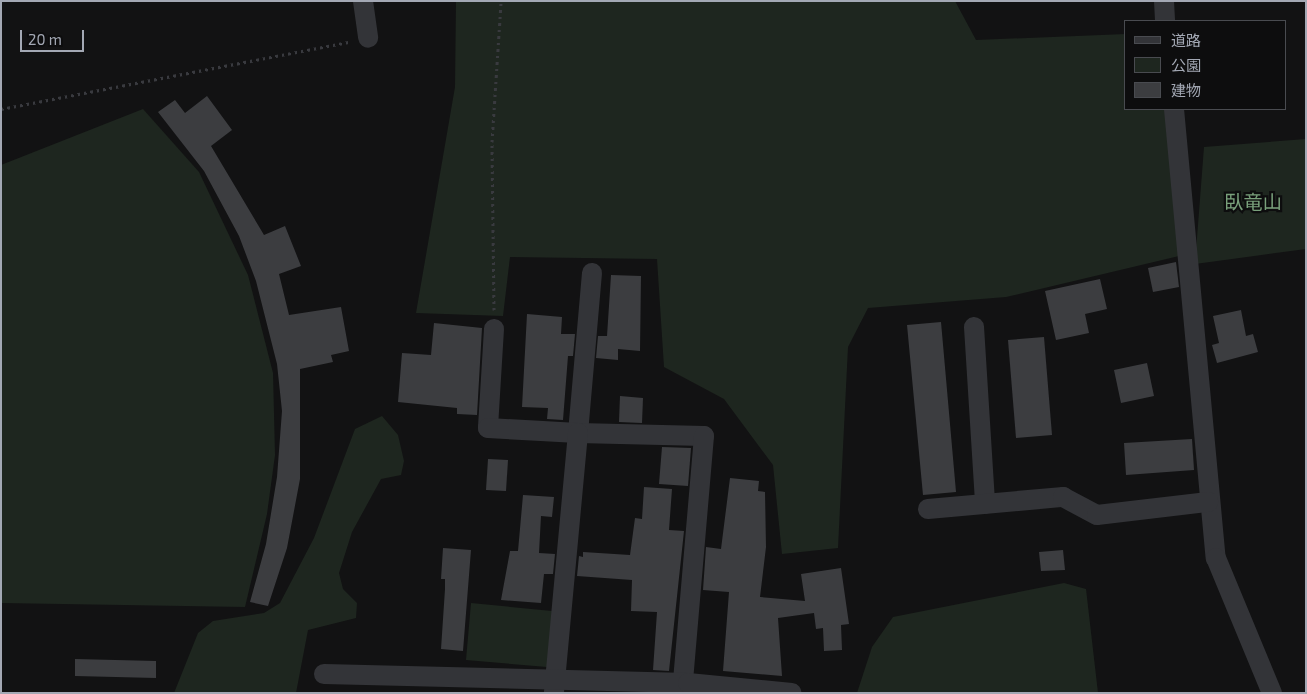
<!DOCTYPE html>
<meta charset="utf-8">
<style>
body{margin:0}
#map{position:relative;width:1307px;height:694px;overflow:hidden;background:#121213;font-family:"Exo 2","Noto Sans JP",sans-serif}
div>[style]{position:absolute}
.green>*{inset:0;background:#1e261f}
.building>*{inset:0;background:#3c3d40}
.path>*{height:3px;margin-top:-1.5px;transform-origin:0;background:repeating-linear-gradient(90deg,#393a3f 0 2.5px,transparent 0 6.5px)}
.minor>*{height:20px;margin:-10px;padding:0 10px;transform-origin:10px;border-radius:10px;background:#333438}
span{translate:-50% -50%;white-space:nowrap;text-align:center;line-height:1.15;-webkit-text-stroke:4.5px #0d0d0e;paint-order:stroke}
.park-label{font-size:19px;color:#79a07b}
.frame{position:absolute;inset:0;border:2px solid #a3a8b4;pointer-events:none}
.legend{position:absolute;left:1124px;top:20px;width:162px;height:90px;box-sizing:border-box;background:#0d0d0e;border:1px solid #494b50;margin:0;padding:6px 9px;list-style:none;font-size:15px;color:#a3a8b4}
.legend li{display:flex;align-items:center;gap:10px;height:25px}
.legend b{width:25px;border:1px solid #494b50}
.scale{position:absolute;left:20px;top:30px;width:64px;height:22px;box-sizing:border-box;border:2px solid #a3a8b4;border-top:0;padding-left:6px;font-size:15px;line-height:18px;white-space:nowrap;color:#a3a8b4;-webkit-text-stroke:4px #0d0d0e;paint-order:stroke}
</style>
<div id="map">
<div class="green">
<i style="clip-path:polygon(456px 1px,955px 1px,976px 40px,1126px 34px,1126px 109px,1171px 109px,1179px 256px,1006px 297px,868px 308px,848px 347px,838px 548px,782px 554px,773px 465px,724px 399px,664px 367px,657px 259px,510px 257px,503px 316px,416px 313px,455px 87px)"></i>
<i style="clip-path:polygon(143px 109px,199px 172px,248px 275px,273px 373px,275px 455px,267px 514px,245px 607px,1px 603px,1px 165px)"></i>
<i style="clip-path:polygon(1306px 139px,1306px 249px,1195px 264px,1204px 147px)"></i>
<i style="clip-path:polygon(382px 416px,398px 435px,404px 461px,401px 475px,381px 479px,352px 532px,339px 573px,343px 589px,357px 603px,356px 618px,308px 630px,296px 693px,174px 693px,198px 633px,213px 621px,264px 613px,280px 603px,314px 538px,355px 429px)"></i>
<i style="clip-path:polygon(1064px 583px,1086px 589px,1098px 693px,857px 693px,872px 647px,893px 617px)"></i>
<i style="clip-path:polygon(471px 603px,552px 611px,547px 667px,466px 660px)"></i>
</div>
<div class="building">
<i style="clip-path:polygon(207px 96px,232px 130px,211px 146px,264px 235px,285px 226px,301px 266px,279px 274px,289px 315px,341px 307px,349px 351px,331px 355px,333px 362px,300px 369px,300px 479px,287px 548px,268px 606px,250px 602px,266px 544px,277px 477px,282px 411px,277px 364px,256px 281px,239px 236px,204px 171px,158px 112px,175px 100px,185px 113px)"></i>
<i style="clip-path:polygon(1176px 262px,1179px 287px,1153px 292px,1148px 268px)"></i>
<i style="clip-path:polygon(611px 275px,641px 276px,640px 351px,618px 349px,618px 360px,596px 358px,598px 336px,607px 336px)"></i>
<i style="clip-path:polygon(1100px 279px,1107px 309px,1085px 314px,1089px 333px,1056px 340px,1045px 291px)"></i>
<i style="clip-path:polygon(1241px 310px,1246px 336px,1253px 334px,1258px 352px,1217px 363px,1212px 345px,1219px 343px,1213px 316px)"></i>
<i style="clip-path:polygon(527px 314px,562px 317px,561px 334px,575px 334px,573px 356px,568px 356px,563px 420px,547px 419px,548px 408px,522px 407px)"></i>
<i style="clip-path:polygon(941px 322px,956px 492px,923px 495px,907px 325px)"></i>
<i style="clip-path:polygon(434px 323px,482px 328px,477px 415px,457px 414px,457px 408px,398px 402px,402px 353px,431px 355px)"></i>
<i style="clip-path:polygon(1044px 337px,1052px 435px,1016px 438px,1008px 340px)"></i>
<i style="clip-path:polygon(1147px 363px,1154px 396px,1121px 403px,1114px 370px)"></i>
<i style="clip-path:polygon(620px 396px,643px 398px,642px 423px,619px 422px)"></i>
<i style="clip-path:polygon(1192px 439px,1194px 470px,1126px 475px,1124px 443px)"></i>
<i style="clip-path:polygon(662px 447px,691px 448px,688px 486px,659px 484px)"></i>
<i style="clip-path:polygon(488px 459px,508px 460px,506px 491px,486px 490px)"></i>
<i style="clip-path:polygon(730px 478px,759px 481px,758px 491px,765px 492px,766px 547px,760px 597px,805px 601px,801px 574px,841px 568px,849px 624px,841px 625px,842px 650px,824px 651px,823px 628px,816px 629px,814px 613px,778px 618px,782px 676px,723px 671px,729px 592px,703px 590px,706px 547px,721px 549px)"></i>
<i style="clip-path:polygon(644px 487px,672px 489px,669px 530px,684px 531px,669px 671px,653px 670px,657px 612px,631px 611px,632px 580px,577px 576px,579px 556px,583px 557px,583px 552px,630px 555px,635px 518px,642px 519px)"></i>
<i style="clip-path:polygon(523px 495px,554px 497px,552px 517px,541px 516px,539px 553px,555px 554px,553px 574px,544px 574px,541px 603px,501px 600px,510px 551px,518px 551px)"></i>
<i style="clip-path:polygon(443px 548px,471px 550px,463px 651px,441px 649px,445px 589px,445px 579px,441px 579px)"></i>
<i style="clip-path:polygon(1063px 550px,1065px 570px,1041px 571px,1039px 552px)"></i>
<i style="clip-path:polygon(75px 659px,156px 661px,156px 678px,75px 676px)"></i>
</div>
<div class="path">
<i style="left:1px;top:109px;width:354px;rotate:-10.9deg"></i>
<i style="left:494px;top:310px;width:168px;rotate:-90.7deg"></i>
<i style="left:492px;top:142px;width:141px;rotate:-86.3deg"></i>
</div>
<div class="minor">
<i style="left:363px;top:1px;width:37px;rotate:82deg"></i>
<i style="left:1164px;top:1px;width:20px;rotate:87deg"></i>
<i style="left:1174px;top:109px;width:451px;rotate:84.7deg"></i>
<i style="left:1216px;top:558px;width:146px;rotate:67.5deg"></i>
<i style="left:592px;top:273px;width:161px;rotate:95deg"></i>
<i style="left:578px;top:433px;width:126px;rotate:1.4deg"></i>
<i style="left:704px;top:436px;width:248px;rotate:94.9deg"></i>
<i style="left:974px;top:327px;width:177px;rotate:86.4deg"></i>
<i style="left:494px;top:329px;width:99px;rotate:93.5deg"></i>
<i style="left:488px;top:428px;width:90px;rotate:3.2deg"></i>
<i style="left:578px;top:433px;width:261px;rotate:95.3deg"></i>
<i style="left:928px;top:509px;width:136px;rotate:-5.1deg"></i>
<i style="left:1063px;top:497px;width:38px;rotate:28deg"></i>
<i style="left:1097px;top:515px;width:112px;rotate:-6.7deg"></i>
<i style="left:324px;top:674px;width:364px;rotate:1.4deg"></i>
<i style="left:688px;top:683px;width:104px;rotate:5.5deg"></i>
</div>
<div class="park-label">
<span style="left:1253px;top:202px">臥竜山</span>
</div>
<div class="frame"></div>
<ul class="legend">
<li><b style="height:6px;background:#333438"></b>道路</li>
<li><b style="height:14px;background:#1e261f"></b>公園</li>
<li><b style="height:14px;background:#3c3d40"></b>建物</li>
</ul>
<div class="scale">20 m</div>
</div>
